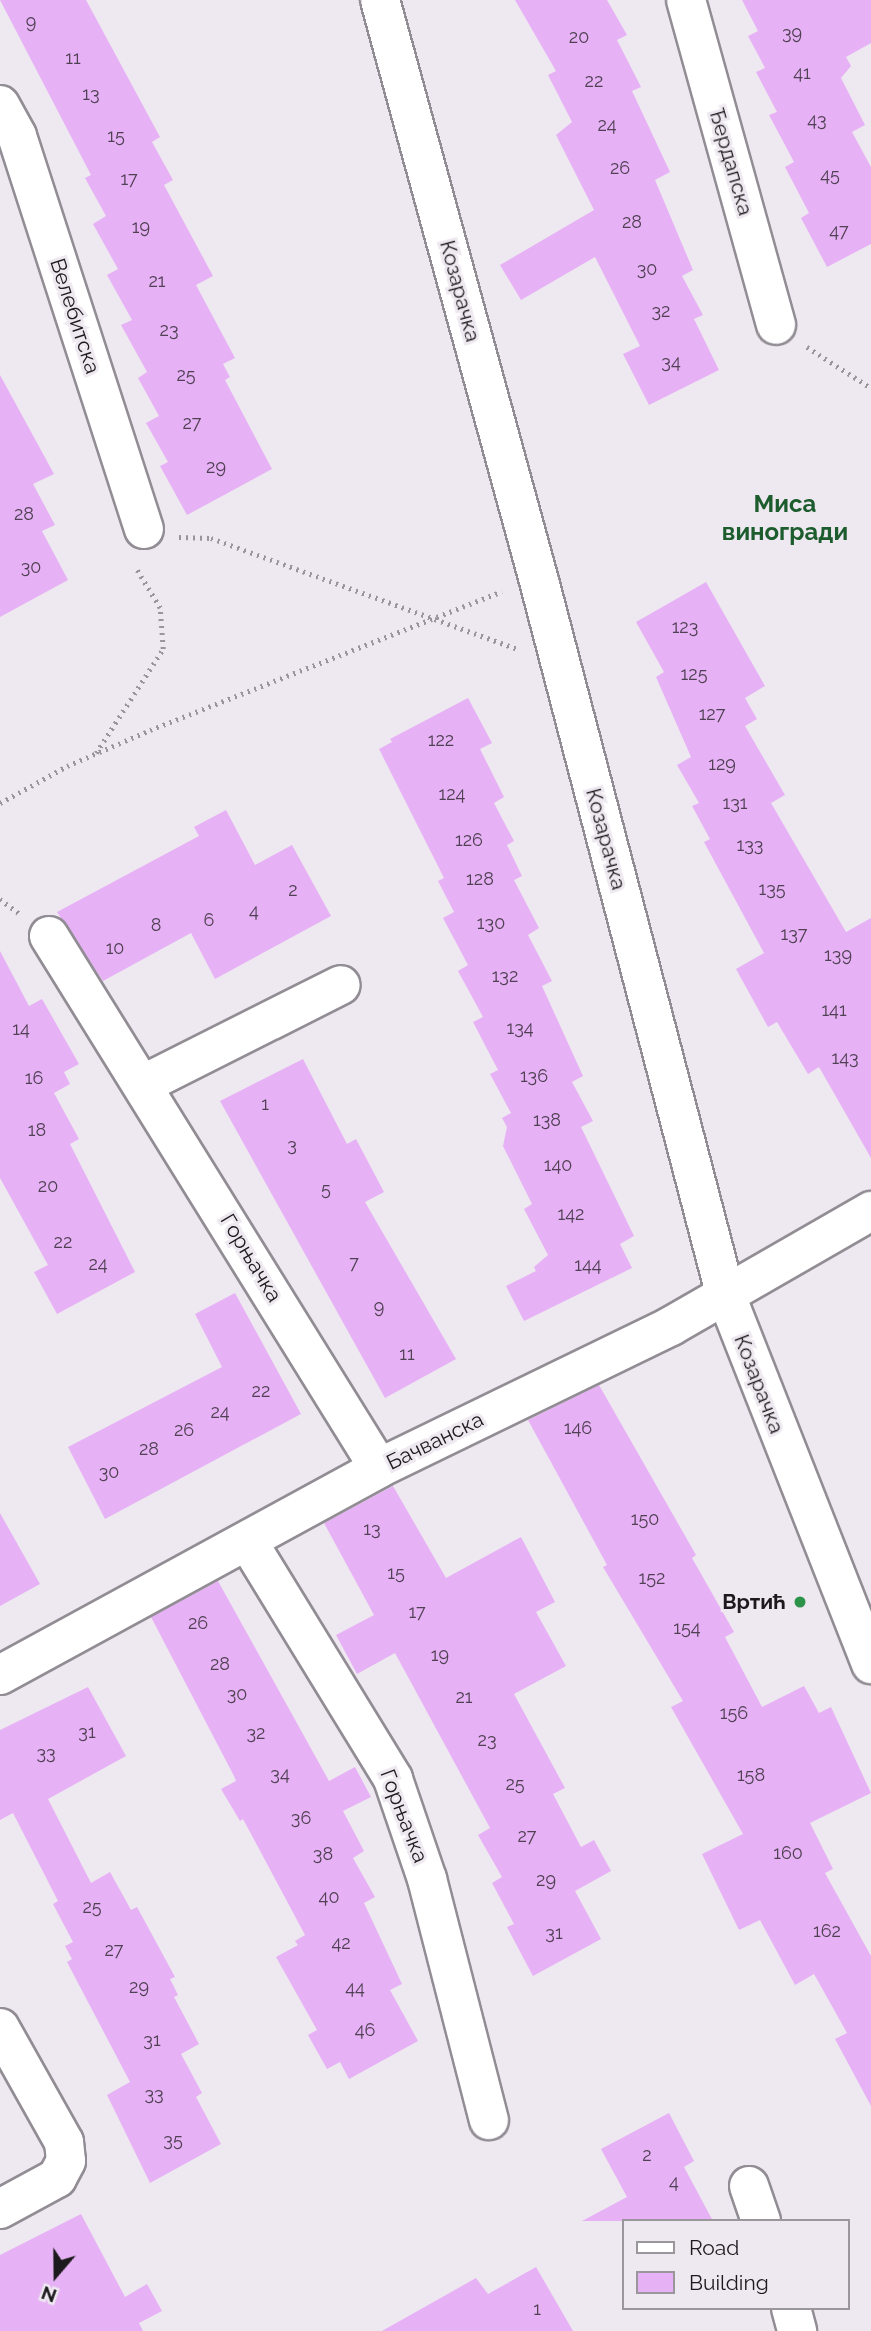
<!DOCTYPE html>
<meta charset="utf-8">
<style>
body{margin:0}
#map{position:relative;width:871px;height:2331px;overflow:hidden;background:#eee8f0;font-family:Raleway,sans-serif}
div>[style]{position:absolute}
.building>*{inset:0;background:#e7b2f5}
.path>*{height:4.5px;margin-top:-2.25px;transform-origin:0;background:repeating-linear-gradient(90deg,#99959b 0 2px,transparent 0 7px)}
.roads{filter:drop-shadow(2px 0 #928c94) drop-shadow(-2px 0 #928c94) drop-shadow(0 2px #928c94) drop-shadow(0 -2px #928c94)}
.minor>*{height:38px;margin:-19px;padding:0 19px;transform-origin:19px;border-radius:19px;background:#fff}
.dots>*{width:19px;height:19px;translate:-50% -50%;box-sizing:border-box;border:4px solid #eee8f0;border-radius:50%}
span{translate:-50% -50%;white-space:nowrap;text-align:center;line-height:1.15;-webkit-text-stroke:6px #eee8f0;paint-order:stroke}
.number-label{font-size:18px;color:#4f4053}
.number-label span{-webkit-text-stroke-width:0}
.street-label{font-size:21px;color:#1c1a1d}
.poi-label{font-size:21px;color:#1c1a1d;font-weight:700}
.right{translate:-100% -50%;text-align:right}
.quarter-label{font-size:24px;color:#1c5c2d;font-weight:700}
.legend{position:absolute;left:622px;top:2219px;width:228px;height:91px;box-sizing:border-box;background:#eee8f0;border:2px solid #9a969c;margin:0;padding:9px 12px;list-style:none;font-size:21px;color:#1c1a1d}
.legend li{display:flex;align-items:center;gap:14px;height:35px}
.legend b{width:35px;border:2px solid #9a969c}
.north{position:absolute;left:21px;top:2240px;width:70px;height:70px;-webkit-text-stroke:5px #eee8f0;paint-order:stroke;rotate:200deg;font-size:19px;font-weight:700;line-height:28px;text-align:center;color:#1c1a1d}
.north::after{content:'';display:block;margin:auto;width:24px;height:32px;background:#1c1a1d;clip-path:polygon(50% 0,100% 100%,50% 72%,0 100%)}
</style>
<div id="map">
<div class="building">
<i style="clip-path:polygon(0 0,86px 0,160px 137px,152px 142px,173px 180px,164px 185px,213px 276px,196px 285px,235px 358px,223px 364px,230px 377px,225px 380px,272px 469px,187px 515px,160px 466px,168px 462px,146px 423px,159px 416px,138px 378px,147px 372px,121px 325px,132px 320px,107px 275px,118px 269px,93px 224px,106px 216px,85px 178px,91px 175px)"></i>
<i style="clip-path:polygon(515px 0,607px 0,627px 35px,617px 40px,641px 87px,632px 91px,670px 172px,655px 180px,693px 270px,682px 276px,703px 315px,694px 319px,719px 370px,649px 405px,623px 354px,640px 346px,595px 257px,521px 300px,500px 265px,594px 210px,556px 135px,572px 122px,548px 75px,556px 71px)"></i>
<i style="clip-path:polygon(742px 0,871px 0,871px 43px,846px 57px,851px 66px,841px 78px,865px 125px,852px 132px,871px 167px,871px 244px,827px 267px,801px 218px,809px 213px,785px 167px,794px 162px,769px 115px,777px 112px,756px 72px,765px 68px,748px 36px,758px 31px)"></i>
<i style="clip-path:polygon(0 375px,54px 474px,33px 484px,55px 525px,42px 531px,68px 580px,0 617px)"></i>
<i style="clip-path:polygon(706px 582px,765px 686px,745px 698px,757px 719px,745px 726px,785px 795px,771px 803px,846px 932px,871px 918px,871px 1158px,819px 1067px,808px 1074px,777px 1022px,768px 1027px,736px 969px,764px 953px,704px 842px,710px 839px,692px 806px,699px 803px,677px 765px,691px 757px,656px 677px,664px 672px,636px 622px)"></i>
<i style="clip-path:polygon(468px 698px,492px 743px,480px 749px,504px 797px,494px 803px,514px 841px,507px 845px,522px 876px,514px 880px,539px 928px,528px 935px,552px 981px,542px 986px,583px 1076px,572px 1082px,593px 1121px,581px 1127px,634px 1236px,620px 1244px,632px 1268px,524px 1321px,506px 1286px,536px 1271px,534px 1267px,548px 1255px,524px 1209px,532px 1204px,503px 1146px,507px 1127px,502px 1118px,511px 1113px,490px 1074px,498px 1070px,473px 1022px,483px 1017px,458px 971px,468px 965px,443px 918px,454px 912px,438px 881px,444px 878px,379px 749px,392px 742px,390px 739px)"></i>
<i style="clip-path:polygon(226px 810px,255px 865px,292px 845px,331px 916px,215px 979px,191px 933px,103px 981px,57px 912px,199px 836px,194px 827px)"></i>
<i style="clip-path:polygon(0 951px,29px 1006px,42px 999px,79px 1064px,64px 1072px,70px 1084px,54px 1093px,79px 1139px,70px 1144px,135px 1272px,57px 1314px,34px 1272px,48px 1265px,0 1178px)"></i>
<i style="clip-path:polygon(303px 1059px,347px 1144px,356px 1139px,384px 1192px,365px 1202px,456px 1359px,385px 1398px,220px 1101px)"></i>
<i style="clip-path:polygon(235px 1293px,301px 1414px,105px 1519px,68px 1447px,222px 1367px,195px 1314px)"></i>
<i style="clip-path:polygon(599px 1385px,696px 1555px,692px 1558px,734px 1632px,725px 1637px,762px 1707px,804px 1686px,819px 1713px,831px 1707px,871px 1793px,810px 1823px,833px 1869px,825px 1873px,871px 1956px,871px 2106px,835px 2039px,847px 2033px,814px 1974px,795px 1985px,760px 1920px,739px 1930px,702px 1854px,743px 1834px,671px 1707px,683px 1701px,603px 1567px,607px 1565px,528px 1420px)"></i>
<i style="clip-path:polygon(393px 1486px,446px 1578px,521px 1537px,555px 1602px,536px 1612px,566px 1666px,514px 1694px,565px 1788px,553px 1794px,581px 1847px,594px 1840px,611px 1871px,575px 1891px,601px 1939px,533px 1976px,507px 1927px,514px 1924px,492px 1883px,502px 1877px,478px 1835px,490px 1828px,395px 1653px,357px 1674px,336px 1635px,374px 1615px,324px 1523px)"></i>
<i style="clip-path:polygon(0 1513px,40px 1584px,0 1606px)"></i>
<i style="clip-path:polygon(218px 1581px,329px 1781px,355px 1767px,371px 1797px,343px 1811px,364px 1851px,353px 1858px,375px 1897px,364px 1903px,402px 1984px,390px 1990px,418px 2041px,349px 2079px,340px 2062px,327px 2069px,308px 2035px,317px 2030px,276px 1957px,298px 1945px,295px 1941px,305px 1935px,243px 1819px,240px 1821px,221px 1789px,236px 1781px,234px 1776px,151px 1617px)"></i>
<i style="clip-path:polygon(88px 1687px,126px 1756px,48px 1799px,91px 1883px,110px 1872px,131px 1910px,137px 1907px,175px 1977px,170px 1979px,178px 1995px,174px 1997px,199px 2044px,181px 2054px,202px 2093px,196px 2097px,221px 2144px,150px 2183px,107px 2095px,130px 2082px,67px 1962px,72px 1959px,65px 1946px,73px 1942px,53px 1904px,58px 1901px,13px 1813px,0 1820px,0 1730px)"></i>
<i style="clip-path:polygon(669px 2113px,694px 2161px,684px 2167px,713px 2221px,582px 2221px,627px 2197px,601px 2149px)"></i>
<i style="clip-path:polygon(81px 2214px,125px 2297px,147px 2284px,162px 2311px,139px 2323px,143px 2331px,0 2331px,0 2255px)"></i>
<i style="clip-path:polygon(536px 2267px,573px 2331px,382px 2331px,476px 2278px,488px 2294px)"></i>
</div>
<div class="path">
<i style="left:807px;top:347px;width:76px;rotate:32.6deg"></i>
<i style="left:179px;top:537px;width:32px;rotate:2deg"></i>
<i style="left:211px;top:538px;width:326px;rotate:19.9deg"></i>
<i style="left:96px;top:753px;width:124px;rotate:-57.2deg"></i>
<i style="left:163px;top:649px;width:41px;rotate:-94.2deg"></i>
<i style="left:160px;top:608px;width:48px;rotate:-121.4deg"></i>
<i style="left:0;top:803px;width:77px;rotate:-28.9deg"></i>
<i style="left:67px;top:766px;width:90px;rotate:-23.4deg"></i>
<i style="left:150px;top:730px;width:378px;rotate:-21.5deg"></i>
<i style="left:0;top:899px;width:25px;rotate:37deg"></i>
</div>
<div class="roads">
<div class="minor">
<i style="left:380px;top:0;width:598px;rotate:74.69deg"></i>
<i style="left:538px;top:577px;width:740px;rotate:75.36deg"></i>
<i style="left:725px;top:1293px;width:399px;rotate:68.5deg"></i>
<i style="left:686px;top:0;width:337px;rotate:74.5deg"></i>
<i style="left:0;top:105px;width:35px;rotate:61deg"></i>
<i style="left:17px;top:136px;width:413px;rotate:72.1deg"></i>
<i style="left:49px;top:936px;width:626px;rotate:58.19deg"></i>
<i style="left:144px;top:1084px;width:220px;rotate:-26.7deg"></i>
<i style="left:248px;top:1542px;width:278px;rotate:58.5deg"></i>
<i style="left:393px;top:1779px;width:106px;rotate:71.2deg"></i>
<i style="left:427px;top:1879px;width:249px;rotate:75.6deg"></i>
<i style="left:0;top:1675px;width:432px;rotate:-28.6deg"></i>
<i style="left:379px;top:1468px;width:325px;rotate:-25.9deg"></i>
<i style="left:671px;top:1326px;width:231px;rotate:-29.9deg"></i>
<i style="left:0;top:2028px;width:131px;rotate:60.7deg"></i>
<i style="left:64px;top:2142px;width:19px;rotate:84deg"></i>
<i style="left:66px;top:2161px;width:19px;rotate:118deg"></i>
<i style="left:57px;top:2178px;width:65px;rotate:151.5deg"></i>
<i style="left:749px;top:2186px;width:37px;rotate:71deg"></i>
<i style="left:791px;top:2308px;width:24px;rotate:75deg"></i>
</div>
</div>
<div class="dots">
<i style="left:800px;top:1602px;background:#2d934a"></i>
</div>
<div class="number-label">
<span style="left:31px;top:22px">9</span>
<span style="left:792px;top:33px">39</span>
<span style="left:579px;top:37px">20</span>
<span style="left:73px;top:58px">11</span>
<span style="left:802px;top:73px">41</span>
<span style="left:594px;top:81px">22</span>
<span style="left:91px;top:94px">13</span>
<span style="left:817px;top:120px">43</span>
<span style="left:607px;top:125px">24</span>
<span style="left:116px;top:136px">15</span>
<span style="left:620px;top:168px">26</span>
<span style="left:830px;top:175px">45</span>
<span style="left:129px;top:179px">17</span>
<span style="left:632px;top:222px">28</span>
<span style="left:141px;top:227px">19</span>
<span style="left:839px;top:231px">47</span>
<span style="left:647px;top:269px">30</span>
<span style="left:157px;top:281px">21</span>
<span style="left:661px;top:311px">32</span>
<span style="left:169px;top:330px">23</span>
<span style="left:671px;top:362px">34</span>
<span style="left:186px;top:375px">25</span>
<span style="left:192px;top:423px">27</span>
<span style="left:216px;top:467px">29</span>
<span style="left:24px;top:514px">28</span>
<span style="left:31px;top:567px">30</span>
<span style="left:685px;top:627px">123</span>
<span style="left:694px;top:674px">125</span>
<span style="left:712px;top:714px">127</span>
<span style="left:441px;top:740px">122</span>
<span style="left:722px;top:764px">129</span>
<span style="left:452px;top:794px">124</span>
<span style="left:735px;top:803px">131</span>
<span style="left:469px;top:840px">126</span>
<span style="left:750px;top:845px">133</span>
<span style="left:480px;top:879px">128</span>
<span style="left:772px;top:889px">135</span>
<span style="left:293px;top:890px">2</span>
<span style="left:254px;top:911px">4</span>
<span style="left:209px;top:920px">6</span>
<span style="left:491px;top:923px">130</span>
<span style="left:156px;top:925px">8</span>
<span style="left:794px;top:934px">137</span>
<span style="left:115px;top:948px">10</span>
<span style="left:838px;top:955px">139</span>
<span style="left:505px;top:976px">132</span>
<span style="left:834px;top:1010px">141</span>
<span style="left:520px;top:1028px">134</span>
<span style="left:21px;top:1029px">14</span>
<span style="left:845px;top:1058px">143</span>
<span style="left:534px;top:1076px">136</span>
<span style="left:34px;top:1078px">16</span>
<span style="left:265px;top:1104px">1</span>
<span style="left:547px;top:1120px">138</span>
<span style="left:37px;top:1130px">18</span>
<span style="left:292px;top:1145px">3</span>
<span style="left:558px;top:1165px">140</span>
<span style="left:48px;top:1186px">20</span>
<span style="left:326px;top:1189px">5</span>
<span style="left:571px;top:1214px">142</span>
<span style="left:63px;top:1242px">22</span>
<span style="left:354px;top:1263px">7</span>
<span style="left:98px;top:1264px">24</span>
<span style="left:588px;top:1265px">144</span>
<span style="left:379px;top:1307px">9</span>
<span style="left:407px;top:1354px">11</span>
<span style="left:261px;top:1391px">22</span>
<span style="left:220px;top:1412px">24</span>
<span style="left:578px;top:1428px">146</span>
<span style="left:184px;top:1430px">26</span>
<span style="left:149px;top:1449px">28</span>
<span style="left:109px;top:1472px">30</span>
<span style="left:645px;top:1519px">150</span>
<span style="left:372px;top:1529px">13</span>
<span style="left:396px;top:1573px">15</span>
<span style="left:652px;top:1578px">152</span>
<span style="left:417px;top:1612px">17</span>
<span style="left:198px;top:1623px">26</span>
<span style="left:687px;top:1628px">154</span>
<span style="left:440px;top:1655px">19</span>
<span style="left:220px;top:1664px">28</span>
<span style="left:237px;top:1694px">30</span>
<span style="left:464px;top:1697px">21</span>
<span style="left:734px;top:1713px">156</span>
<span style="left:87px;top:1732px">31</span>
<span style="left:256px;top:1733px">32</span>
<span style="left:487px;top:1740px">23</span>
<span style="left:46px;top:1753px">33</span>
<span style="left:280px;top:1774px">34</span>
<span style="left:751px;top:1775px">158</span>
<span style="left:515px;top:1784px">25</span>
<span style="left:301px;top:1818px">36</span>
<span style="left:527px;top:1836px">27</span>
<span style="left:788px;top:1853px">160</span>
<span style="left:323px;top:1854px">38</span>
<span style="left:546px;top:1880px">29</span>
<span style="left:329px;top:1897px">40</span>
<span style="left:92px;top:1907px">25</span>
<span style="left:827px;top:1931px">162</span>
<span style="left:554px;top:1933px">31</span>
<span style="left:341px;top:1943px">42</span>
<span style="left:114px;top:1950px">27</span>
<span style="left:139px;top:1987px">29</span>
<span style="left:355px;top:1988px">44</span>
<span style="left:365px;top:2030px">46</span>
<span style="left:152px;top:2040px">31</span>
<span style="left:154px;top:2094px">33</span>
<span style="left:173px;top:2140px">35</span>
<span style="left:647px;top:2155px">2</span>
<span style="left:674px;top:2182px">4</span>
<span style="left:537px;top:2309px">1</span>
</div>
<div class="street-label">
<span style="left:731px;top:162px;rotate:74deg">Ђердапска</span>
<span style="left:460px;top:291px;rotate:75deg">Козарачка</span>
<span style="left:75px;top:316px;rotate:72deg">Велебитска</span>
<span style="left:606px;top:839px;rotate:75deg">Козарачка</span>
<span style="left:251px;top:1258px;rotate:59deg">Горњачка</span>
<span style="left:759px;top:1384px;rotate:69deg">Козарачка</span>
<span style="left:435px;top:1441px;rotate:-26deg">Бачванска</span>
<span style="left:404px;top:1816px;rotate:69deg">Горњачка</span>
</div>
<div class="poi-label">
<span class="right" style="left:786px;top:1602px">Вртић</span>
</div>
<div class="quarter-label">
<span style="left:785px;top:518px">Миса<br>виногради</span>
</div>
<ul class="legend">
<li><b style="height:9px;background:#fff"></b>Road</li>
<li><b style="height:19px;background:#e7b2f5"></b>Building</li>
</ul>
<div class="north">N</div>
</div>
